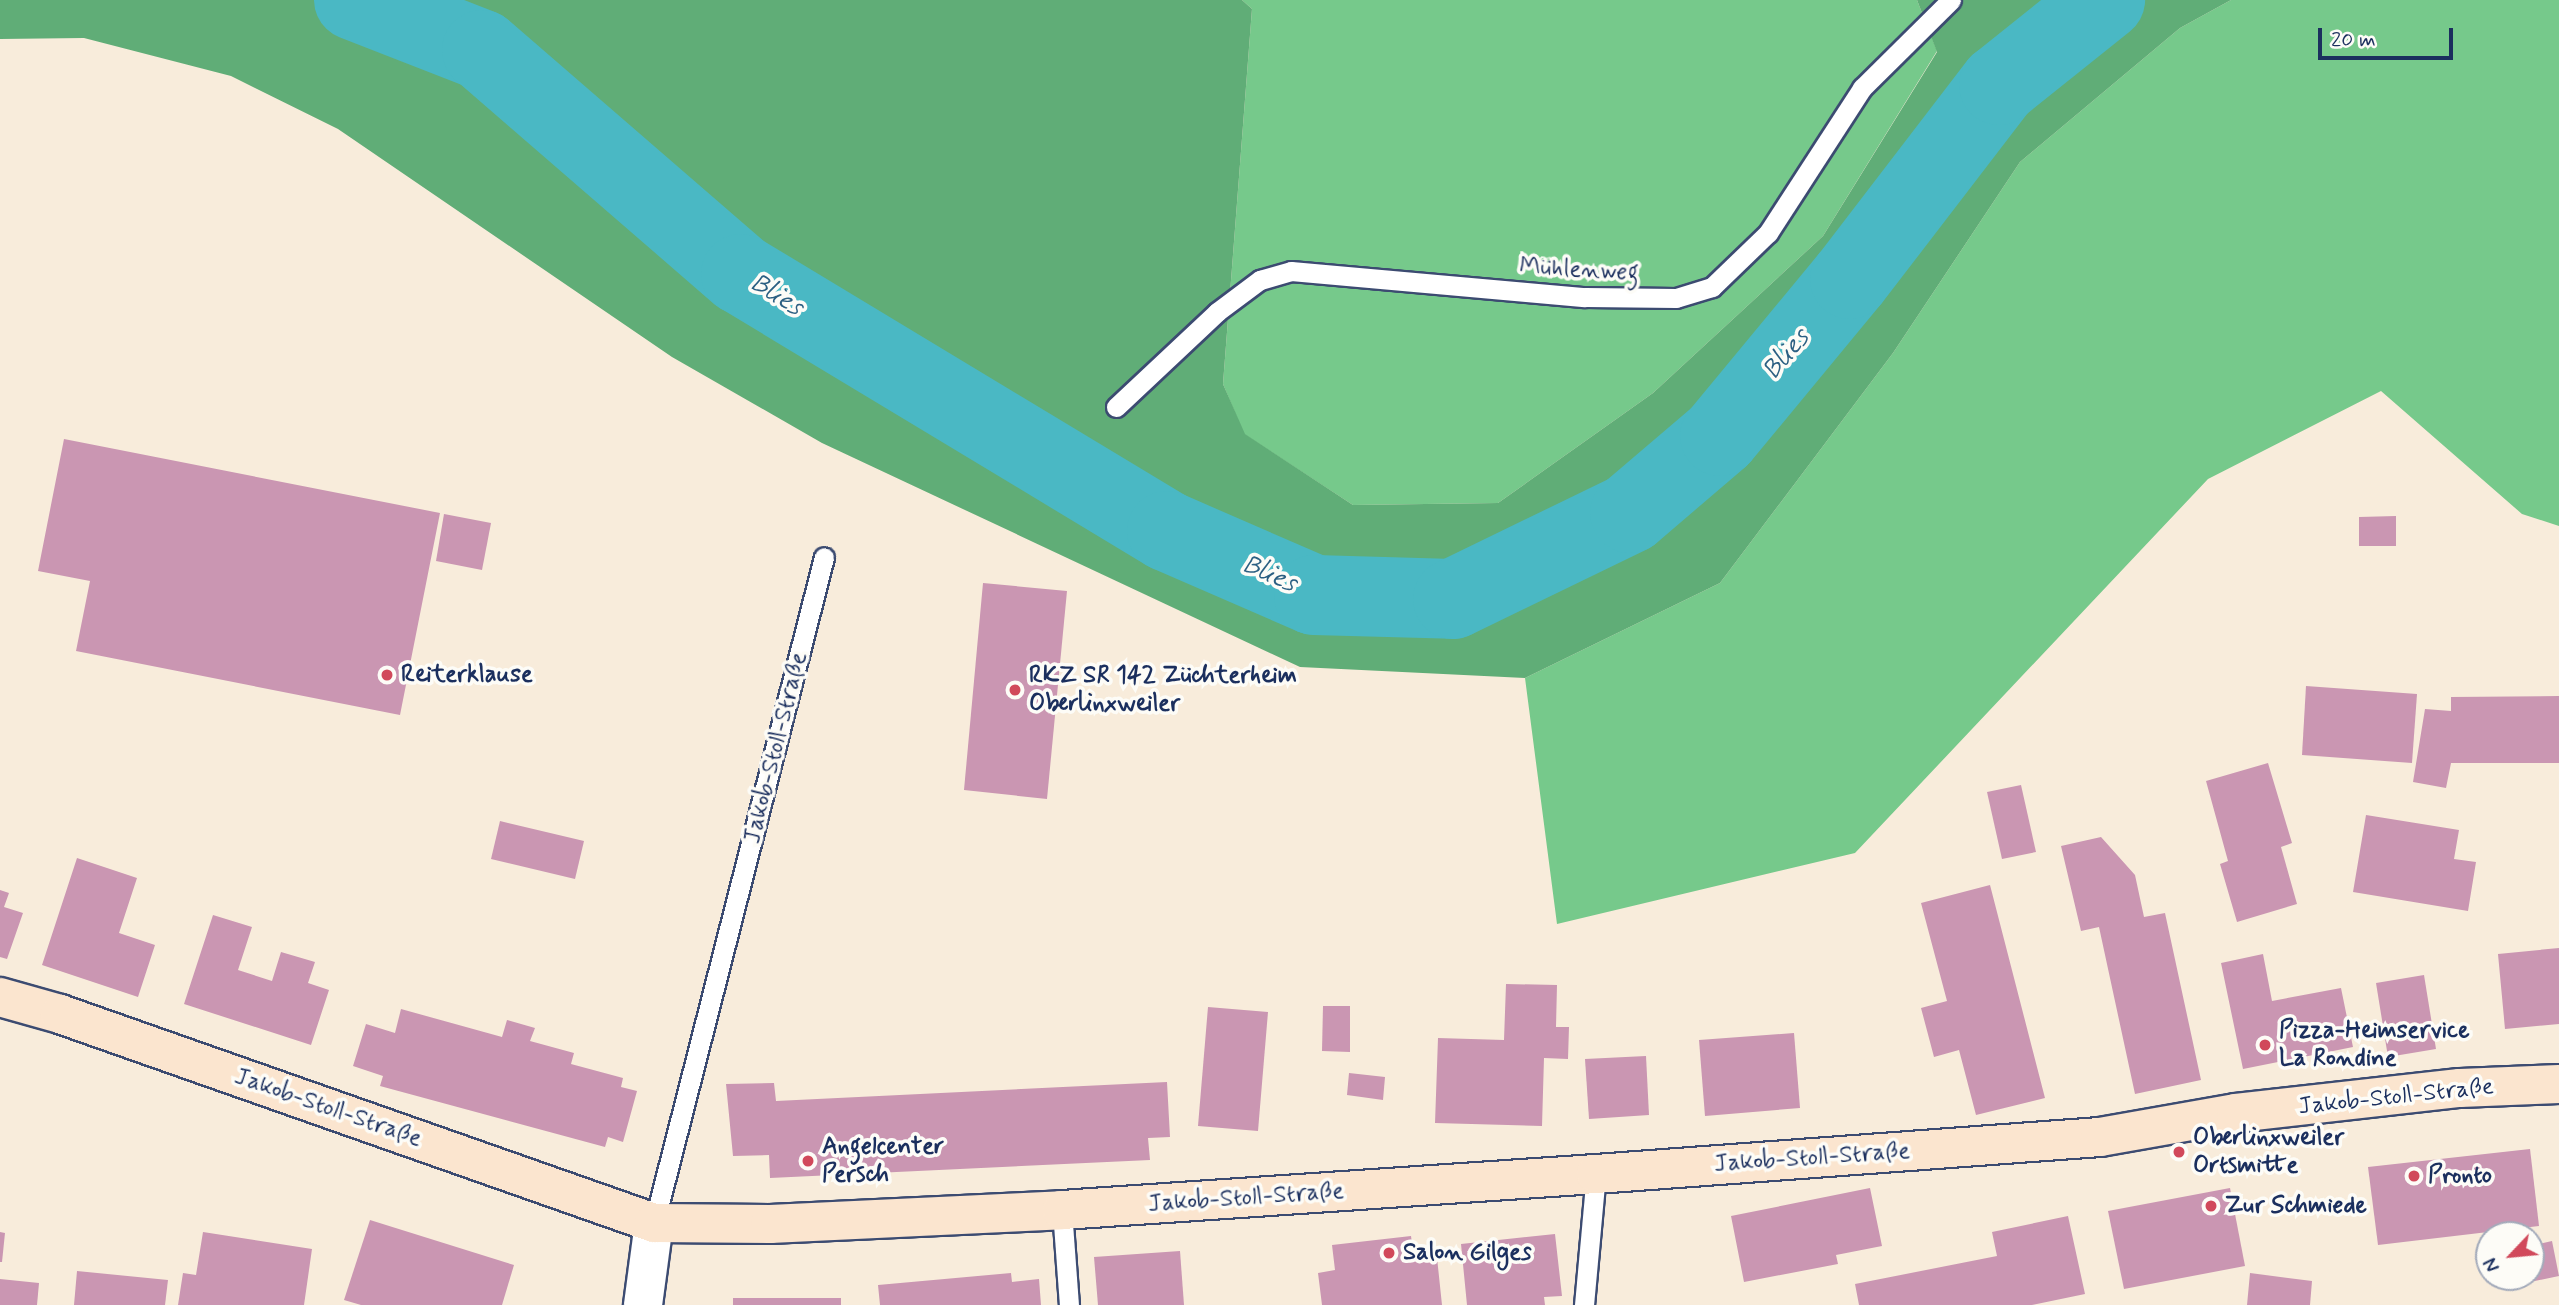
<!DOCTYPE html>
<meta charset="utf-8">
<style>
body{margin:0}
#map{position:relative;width:2559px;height:1305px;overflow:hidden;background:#f8ecdb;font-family:Mynerve,sans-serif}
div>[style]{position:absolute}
.green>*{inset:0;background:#76c98b}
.forest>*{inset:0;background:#60ad77}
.river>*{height:80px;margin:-40px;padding:0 40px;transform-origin:40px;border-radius:40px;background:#4ab8c4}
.building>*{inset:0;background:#ca96b2}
.roads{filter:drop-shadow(2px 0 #3c4b71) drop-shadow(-2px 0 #3c4b71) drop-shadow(0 2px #3c4b71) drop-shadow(0 -2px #3c4b71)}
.lane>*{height:19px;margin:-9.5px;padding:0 9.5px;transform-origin:9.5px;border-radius:9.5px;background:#fff}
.street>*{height:38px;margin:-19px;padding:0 19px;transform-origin:19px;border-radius:19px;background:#fff}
.secondary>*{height:38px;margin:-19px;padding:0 19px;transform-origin:19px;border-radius:19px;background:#fbe5cf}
.dots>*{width:19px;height:19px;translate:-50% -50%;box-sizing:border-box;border:4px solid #fdfcf7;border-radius:50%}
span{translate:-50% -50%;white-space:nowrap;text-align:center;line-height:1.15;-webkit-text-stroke:7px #fdfcf7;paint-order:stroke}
.street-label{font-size:24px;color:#1b2f5e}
.poi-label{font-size:24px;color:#1b2f5e;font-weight:700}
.left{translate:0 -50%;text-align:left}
.water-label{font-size:26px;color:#2b5f82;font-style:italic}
.north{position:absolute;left:2475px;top:1221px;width:70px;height:70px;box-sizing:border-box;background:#fdfcf7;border:2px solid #a3aaba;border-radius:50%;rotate:244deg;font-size:19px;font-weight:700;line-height:28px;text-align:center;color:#1b2f5e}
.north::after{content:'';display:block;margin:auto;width:24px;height:32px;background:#d1495b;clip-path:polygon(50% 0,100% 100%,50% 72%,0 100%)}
.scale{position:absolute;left:2318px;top:28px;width:135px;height:32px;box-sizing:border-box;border:4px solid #1b2f5e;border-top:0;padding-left:9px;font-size:21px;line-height:24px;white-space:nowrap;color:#1b2f5e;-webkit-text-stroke:5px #fdfcf7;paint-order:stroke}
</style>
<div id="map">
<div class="green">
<i style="clip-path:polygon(1242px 0,1917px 0,1937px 51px,1823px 236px,1653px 393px,1498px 503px,1353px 505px,1244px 434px,1223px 384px,1252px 9px)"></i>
<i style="clip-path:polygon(2231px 0,2559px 0,2559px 526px,2522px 514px,2381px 391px,2208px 479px,1855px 853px,1557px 924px,1525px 678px,1720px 583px,1893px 353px,2020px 162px,2180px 28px)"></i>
</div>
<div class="forest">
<i style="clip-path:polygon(0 0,1242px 0,1252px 9px,1223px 384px,1245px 434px,1353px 505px,1498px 503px,1653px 393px,1823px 236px,1937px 52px,1917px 0,2231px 0,2180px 28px,2020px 162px,1893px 353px,1720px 583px,1525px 678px,1300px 667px,822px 443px,672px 357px,338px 129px,231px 76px,84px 38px,0 39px)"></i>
</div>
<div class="river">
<i style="left:354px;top:0;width:137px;rotate:21.3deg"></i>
<i style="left:482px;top:50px;width:342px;rotate:40.9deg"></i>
<i style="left:741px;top:274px;width:498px;rotate:31.1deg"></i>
<i style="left:1167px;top:531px;width:160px;rotate:23.5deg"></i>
<i style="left:1314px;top:595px;width:139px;rotate:1.6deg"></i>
<i style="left:1453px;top:599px;width:197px;rotate:-25.9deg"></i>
<i style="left:1630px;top:513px;width:118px;rotate:-40.5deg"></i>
<i style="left:1720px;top:436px;width:204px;rotate:-50.4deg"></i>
<i style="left:1850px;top:279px;width:245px;rotate:-52.5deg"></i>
<i style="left:1999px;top:85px;width:136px;rotate:-38.7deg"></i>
</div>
<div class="building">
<i style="clip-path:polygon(64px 439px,440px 513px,400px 715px,76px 651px,90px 581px,38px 571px)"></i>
<i style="clip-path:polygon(444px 514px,491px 523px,482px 570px,436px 561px)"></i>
<i style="clip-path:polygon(2396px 516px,2396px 546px,2359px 546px,2359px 517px)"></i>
<i style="clip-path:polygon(983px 583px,1067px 591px,1047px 799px,964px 790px)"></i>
<i style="clip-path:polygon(2306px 686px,2417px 694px,2412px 763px,2302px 755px)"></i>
<i style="clip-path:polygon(2559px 696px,2559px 763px,2451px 763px,2446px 788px,2413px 782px,2425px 709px,2451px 711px,2451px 697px)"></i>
<i style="clip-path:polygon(2268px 763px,2292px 843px,2281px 847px,2297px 904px,2237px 922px,2220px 864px,2228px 861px,2206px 781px)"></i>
<i style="clip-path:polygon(2021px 785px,2036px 852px,2002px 859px,1987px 792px)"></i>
<i style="clip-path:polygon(2366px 815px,2459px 830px,2454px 859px,2476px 862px,2468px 911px,2353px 892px)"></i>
<i style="clip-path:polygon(500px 821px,584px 841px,575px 879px,491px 859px)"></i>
<i style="clip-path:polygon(2101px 837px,2135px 875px,2144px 917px,2165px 913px,2201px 1080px,2135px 1094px,2099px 927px,2081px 931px,2061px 846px)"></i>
<i style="clip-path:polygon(77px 858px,137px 878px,119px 933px,155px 945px,138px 997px,42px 965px)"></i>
<i style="clip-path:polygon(1990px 885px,2045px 1098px,1976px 1115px,1959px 1050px,1934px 1057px,1921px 1008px,1947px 1001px,1921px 903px)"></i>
<i style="clip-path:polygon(0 890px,9px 893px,4px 907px,23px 913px,7px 959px,0 957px)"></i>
<i style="clip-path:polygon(213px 915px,252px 927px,238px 970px,272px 981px,281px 952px,315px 962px,308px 983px,329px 990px,311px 1045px,184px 1004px)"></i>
<i style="clip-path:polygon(2559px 948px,2559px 1024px,2505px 1029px,2498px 954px)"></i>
<i style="clip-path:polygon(2263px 954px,2272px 1001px,2341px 988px,2353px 1047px,2243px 1069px,2221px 963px)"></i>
<i style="clip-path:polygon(2424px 975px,2436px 1049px,2388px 1057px,2376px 983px)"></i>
<i style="clip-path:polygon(1506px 984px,1557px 985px,1556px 1027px,1569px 1027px,1568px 1059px,1544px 1058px,1542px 1126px,1435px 1123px,1438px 1038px,1504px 1040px)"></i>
<i style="clip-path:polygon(1323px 1006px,1350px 1006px,1350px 1052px,1322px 1051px)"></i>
<i style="clip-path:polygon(1208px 1007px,1268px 1012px,1258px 1131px,1198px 1126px)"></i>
<i style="clip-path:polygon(401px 1009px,502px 1037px,507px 1020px,535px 1028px,530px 1041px,574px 1053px,571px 1064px,623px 1078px,621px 1087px,637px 1091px,623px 1142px,608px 1137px,605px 1147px,380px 1086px,383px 1076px,353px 1066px,366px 1024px,395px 1033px)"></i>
<i style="clip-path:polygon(1794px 1033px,1800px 1108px,1705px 1116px,1699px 1040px)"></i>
<i style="clip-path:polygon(1646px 1056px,1649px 1115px,1589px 1119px,1585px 1059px)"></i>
<i style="clip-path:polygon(1349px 1073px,1385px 1077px,1383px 1100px,1347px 1095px)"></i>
<i style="clip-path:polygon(1167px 1082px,1170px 1137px,1148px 1138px,1150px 1160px,770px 1178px,769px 1155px,733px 1156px,726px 1084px,774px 1083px,776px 1101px)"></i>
<i style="clip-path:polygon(2530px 1149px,2539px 1226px,2378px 1245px,2368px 1167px)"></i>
<i style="clip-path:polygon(1870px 1188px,1882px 1246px,1836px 1255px,1838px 1264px,1744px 1282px,1731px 1216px)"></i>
<i style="clip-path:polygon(2230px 1188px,2245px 1266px,2124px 1289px,2108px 1211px)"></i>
<i style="clip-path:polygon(2068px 1216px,2085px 1294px,2032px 1305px,1859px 1305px,1855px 1284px,1997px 1256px,1992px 1232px)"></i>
<i style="clip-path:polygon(370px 1220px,514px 1265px,502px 1305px,361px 1305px,344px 1300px)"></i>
<i style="clip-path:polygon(0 1232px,5px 1233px,2px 1262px,0 1262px)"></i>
<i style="clip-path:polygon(203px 1232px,312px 1249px,304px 1305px,178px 1305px,183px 1273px,196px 1275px)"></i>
<i style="clip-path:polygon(1555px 1234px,1562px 1296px,1544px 1297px,1545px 1305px,1467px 1305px,1461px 1244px)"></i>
<i style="clip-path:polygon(1411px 1236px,1413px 1251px,1436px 1248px,1442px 1305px,1322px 1305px,1318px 1273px,1335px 1270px,1332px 1245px)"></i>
<i style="clip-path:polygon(2552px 1241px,2559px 1276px,2525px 1283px,2523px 1277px,2531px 1277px,2531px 1246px)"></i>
<i style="clip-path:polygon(1180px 1251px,1184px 1305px,1098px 1305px,1094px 1257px)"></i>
<i style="clip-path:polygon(77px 1271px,168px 1280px,165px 1305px,74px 1305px)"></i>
<i style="clip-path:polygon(1011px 1273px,1012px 1282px,1039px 1279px,1041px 1305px,880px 1305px,878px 1285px)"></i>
<i style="clip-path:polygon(2250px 1273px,2312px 1281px,2310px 1305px,2247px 1305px)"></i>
<i style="clip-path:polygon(0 1279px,39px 1283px,37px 1305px,0 1305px)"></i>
<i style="clip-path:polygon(733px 1298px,841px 1298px,841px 1305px,733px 1305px)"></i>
</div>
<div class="roads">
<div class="lane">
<i style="left:1116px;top:407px;width:139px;rotate:-43.2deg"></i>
<i style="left:1217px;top:312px;width:54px;rotate:-36.7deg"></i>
<i style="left:1260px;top:280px;width:32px;rotate:-16deg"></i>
<i style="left:1291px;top:271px;width:295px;rotate:5.1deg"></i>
<i style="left:1585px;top:297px;width:91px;rotate:0.6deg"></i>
<i style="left:1676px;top:298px;width:38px;rotate:-17deg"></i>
<i style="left:1712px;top:287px;width:78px;rotate:-44deg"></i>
<i style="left:1768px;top:233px;width:173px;rotate:-57deg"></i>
<i style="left:1862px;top:88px;width:125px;rotate:-44.7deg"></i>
<i style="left:1062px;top:1210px;width:95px;rotate:85.8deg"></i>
<i style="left:654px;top:1223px;width:687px;rotate:-75.68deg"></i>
<i style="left:1584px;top:1305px;width:132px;rotate:-84.8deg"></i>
</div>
<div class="street">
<i style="left:643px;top:1305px;width:83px;rotate:-82.4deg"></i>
</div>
<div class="secondary">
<i style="left:0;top:997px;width:62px;rotate:15.8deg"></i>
<i style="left:60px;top:1014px;width:630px;rotate:19.38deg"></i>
<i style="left:654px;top:1223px;width:116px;rotate:0.5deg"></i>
<i style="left:770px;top:1224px;width:292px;rotate:-2.7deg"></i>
<i style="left:1062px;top:1210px;width:535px;rotate:-3.86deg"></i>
<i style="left:1596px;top:1174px;width:505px;rotate:-4.2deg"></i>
<i style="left:2100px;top:1137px;width:138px;rotate:-10deg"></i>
<i style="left:2236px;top:1113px;width:225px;rotate:-6.4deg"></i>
<i style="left:2460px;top:1088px;width:99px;rotate:-2.3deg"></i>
</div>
</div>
<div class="dots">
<i style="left:387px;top:675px;background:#d1495b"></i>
<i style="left:1015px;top:690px;background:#d1495b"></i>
<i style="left:2265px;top:1045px;background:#d1495b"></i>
<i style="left:2179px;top:1152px;background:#d1495b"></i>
<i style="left:808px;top:1161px;background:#d1495b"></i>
<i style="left:2414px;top:1176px;background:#d1495b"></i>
<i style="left:2211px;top:1206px;background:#d1495b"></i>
<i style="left:1389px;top:1253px;background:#d1495b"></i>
</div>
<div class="street-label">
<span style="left:1579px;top:270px;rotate:3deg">Mühlenweg</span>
<span style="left:776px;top:748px;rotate:-76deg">Jakob-Stoll-Straße</span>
<span style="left:2396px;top:1097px;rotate:-6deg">Jakob-Stoll-Straße</span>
<span style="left:328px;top:1108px;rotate:19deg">Jakob-Stoll-Straße</span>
<span style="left:1812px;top:1158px;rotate:-4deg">Jakob-Stoll-Straße</span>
<span style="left:1246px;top:1198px;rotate:-4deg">Jakob-Stoll-Straße</span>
</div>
<div class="poi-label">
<span class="left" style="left:401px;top:675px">Reiterklause</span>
<span class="left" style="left:1029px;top:690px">RKZ SR 142 Züchterheim<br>Oberlinxweiler</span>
<span class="left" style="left:2279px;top:1045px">Pizza-Heimservice<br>La Rondine</span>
<span class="left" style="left:2193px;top:1152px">Oberlinxweiler<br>Ortsmitte</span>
<span class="left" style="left:822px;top:1161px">Angelcenter<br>Persch</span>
<span class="left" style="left:2428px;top:1176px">Pronto</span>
<span class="left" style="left:2225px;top:1206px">Zur Schmiede</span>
<span class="left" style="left:1403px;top:1253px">Salon Gilges</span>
</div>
<div class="water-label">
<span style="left:776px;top:296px;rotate:31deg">Blies</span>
<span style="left:1787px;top:355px;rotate:-50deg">Blies</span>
<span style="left:1269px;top:575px;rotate:23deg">Blies</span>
</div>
<div class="north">N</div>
<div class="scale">20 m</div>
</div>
